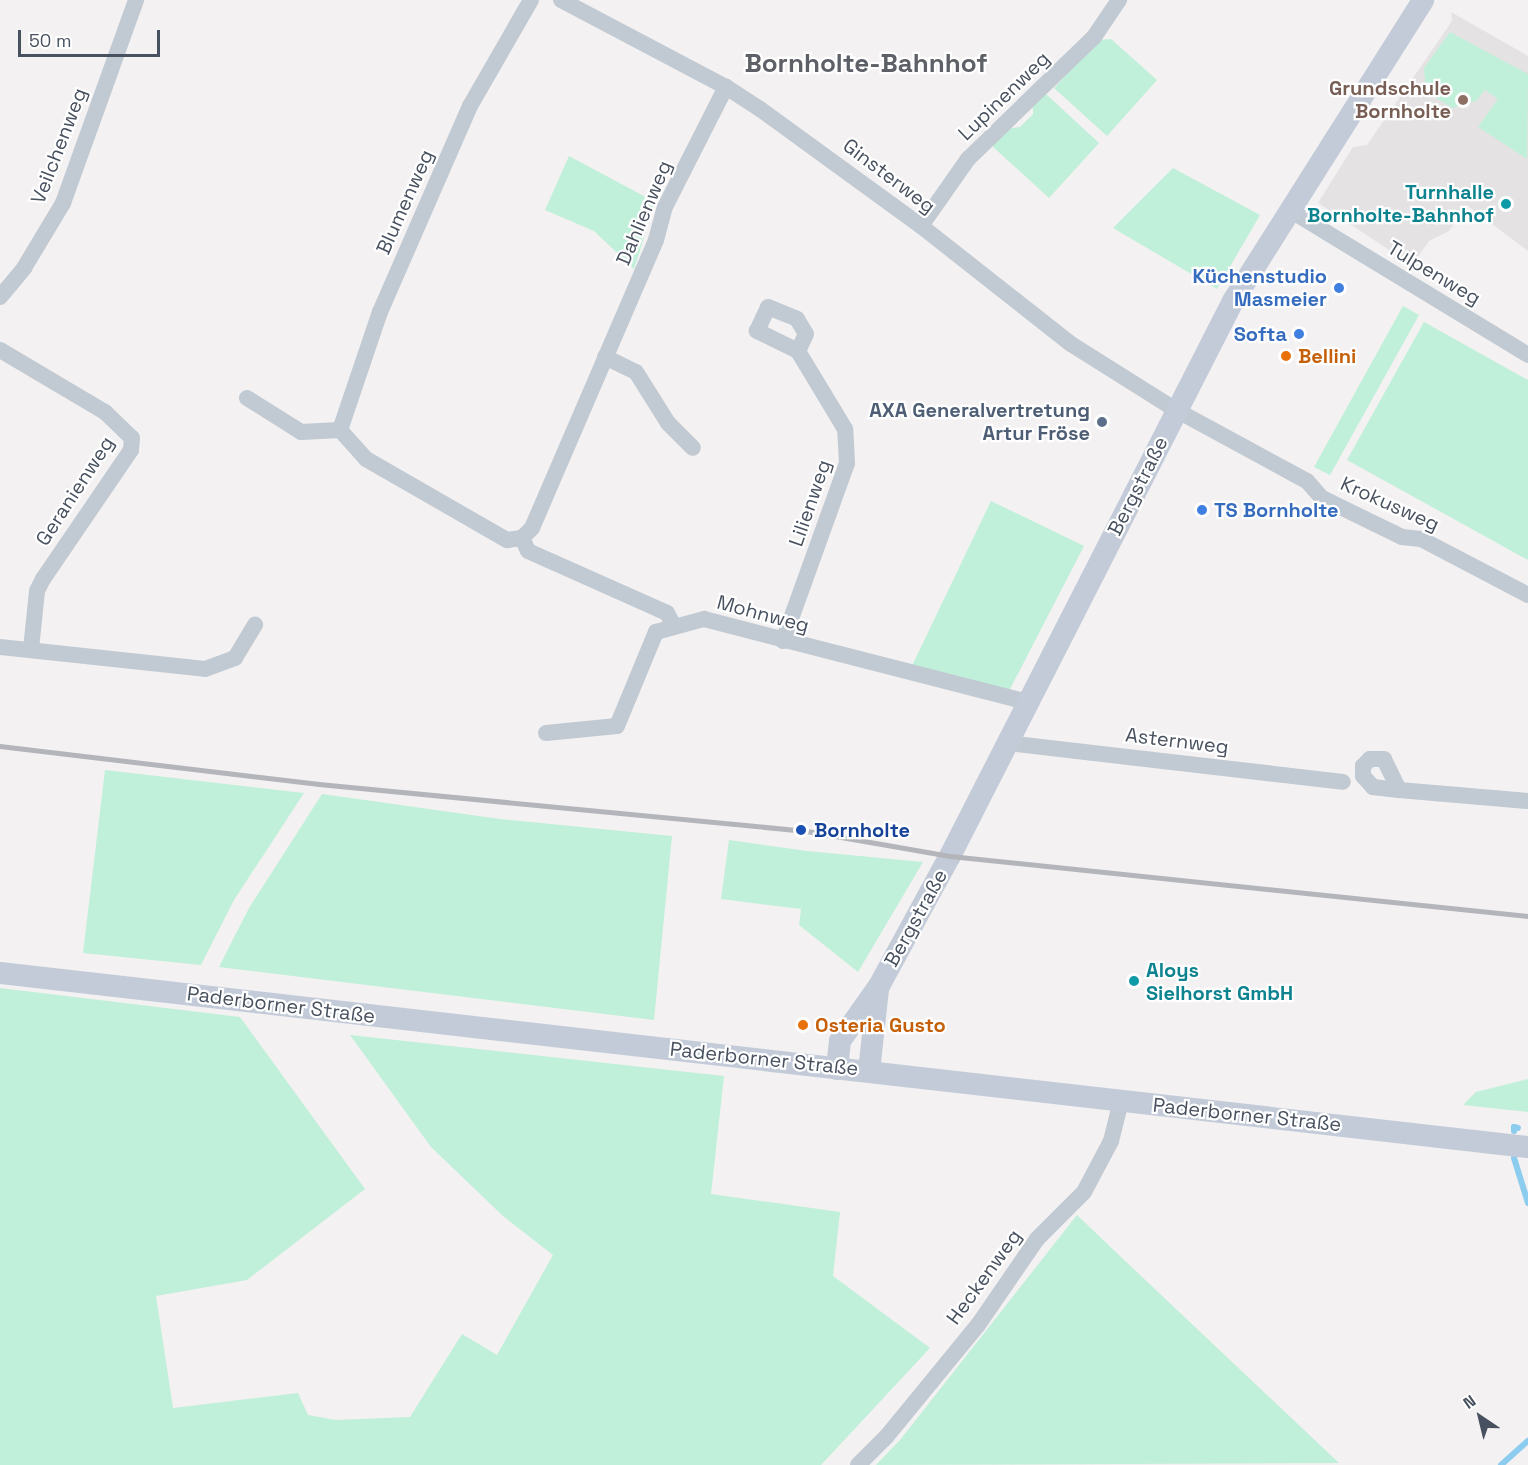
<!DOCTYPE html>
<meta charset="utf-8">
<style>
body{margin:0}
#map{position:relative;width:1528px;height:1465px;overflow:hidden;background:#f3f1f1;font-family:"Space Grotesk",sans-serif}
div>[style]{position:absolute}
.education>*{inset:0;background:#e4e2e3}
.green>*{inset:0;background:#c0f0d9}
.stream>*{height:6px;margin:-3px;padding:0 3px;transform-origin:3px;border-radius:3px;background:#8cccee}
.street>*{height:16px;margin:-8px;padding:0 8px;transform-origin:8px;border-radius:8px;background:#c1c9d2}
.secondary>*{height:22px;margin:-11px;padding:0 11px;transform-origin:11px;border-radius:11px;background:#c3cbd9}
.rail>*{height:4.5px;margin:-2.25px;padding:0 2.25px;transform-origin:2.25px;border-radius:2.25px;background:#b3b5bb}
.dots>*{width:16px;height:16px;translate:-50% -50%;box-sizing:border-box;border:3px solid #fff;border-radius:50%}
span{translate:-50% -50%;white-space:nowrap;text-align:center;line-height:1.15;-webkit-text-stroke:4.5px #fff;paint-order:stroke}
.education-label{font-size:20px;color:#785e54;font-weight:700}
.right{translate:-100% -50%;text-align:right}
.street-label{font-size:20px;color:#48515f}
.culture-label{font-size:20px;color:#0d838f;font-weight:700}
.left{translate:0 -50%;text-align:left}
.shop-label{font-size:20px;color:#366cbe;font-weight:700}
.food-label{font-size:20px;color:#c56008;font-weight:700}
.service-label{font-size:20px;color:#4e5e75;font-weight:700}
.transit-label{font-size:20px;color:#164399;font-weight:700}
.district-label{font-size:26px;color:#5d6066;font-weight:700}
.north{position:absolute;left:1450px;top:1387px;width:60px;height:60px;-webkit-text-stroke:4px #fff;paint-order:stroke;rotate:325deg;font-size:16px;font-weight:700;line-height:24px;text-align:center;color:#48515f}
.north::after{content:'';display:block;margin:auto;width:21px;height:27px;background:#48515f;clip-path:polygon(50% 0,100% 100%,50% 72%,0 100%)}
.scale{position:absolute;left:18px;top:30px;width:142px;height:27px;box-sizing:border-box;border:3px solid #48515f;border-top:0;padding-left:8px;font-size:18px;line-height:21px;white-space:nowrap;color:#48515f;-webkit-text-stroke:4px #fff;paint-order:stroke}
</style>
<div id="map">
<div class="education">
<i style="clip-path:polygon(1451px 12px,1528px 56px,1528px 251px,1468px 206px,1449px 231px,1429px 241px,1412px 265px,1318px 203px,1353px 147px,1367px 145px,1452px 21px)"></i>
</div>
<div class="green">
<i style="clip-path:polygon(1450px 32px,1528px 74px,1527px 159px,1478px 127px,1498px 99px,1485px 90px,1476px 101px,1452px 108px,1426px 91px,1424px 68px)"></i>
<i style="clip-path:polygon(1111px 39px,1157px 80px,1107px 136px,1054px 88px,1099px 40px)"></i>
<i style="clip-path:polygon(1046px 94px,1099px 143px,1049px 198px,991px 145px,1007px 129px,1020px 127px,1033px 114px,1033px 105px)"></i>
<i style="clip-path:polygon(569px 156px,655px 202px,634px 269px,594px 231px,545px 210px)"></i>
<i style="clip-path:polygon(1173px 168px,1260px 215px,1217px 289px,1113px 228px)"></i>
<i style="clip-path:polygon(1403px 306px,1419px 315px,1330px 475px,1314px 467px)"></i>
<i style="clip-path:polygon(1424px 322px,1528px 380px,1528px 560px,1347px 460px)"></i>
<i style="clip-path:polygon(991px 501px,1084px 546px,1009px 691px,911px 668px)"></i>
<i style="clip-path:polygon(105px 770px,304px 793px,234px 900px,201px 965px,83px 953px)"></i>
<i style="clip-path:polygon(322px 794px,500px 819px,672px 836px,654px 1020px,219px 967px,249px 908px)"></i>
<i style="clip-path:polygon(729px 840px,807px 851px,923px 862px,858px 972px,799px 925px,801px 909px,721px 899px)"></i>
<i style="clip-path:polygon(0 988px,240px 1017px,365px 1189px,247px 1280px,156px 1296px,173px 1408px,298px 1393px,308px 1415px,336px 1420px,410px 1417px,462px 1334px,497px 1355px,553px 1255px,503px 1216px,431px 1147px,350px 1035px,724px 1076px,711px 1194px,840px 1212px,833px 1276px,930px 1348px,821px 1465px,0 1465px)"></i>
<i style="clip-path:polygon(1528px 1079px,1528px 1112px,1463px 1105px,1476px 1092px)"></i>
<i style="clip-path:polygon(1077px 1215px,1121px 1257px,1339px 1463px,876px 1465px,900px 1440px)"></i>
</div>
<div class="stream">
<i style="left:1514px;top:1131px;width:4px;rotate:-90deg"></i>
<i style="left:1514px;top:1127px;width:4px;rotate:14deg"></i>
<i style="left:1514px;top:1158px;width:47px;rotate:72.7deg"></i>
<i style="left:1501px;top:1465px;width:36px;rotate:-42deg"></i>
</div>
<div class="street">
<i style="left:561px;top:0;width:187px;rotate:27.8deg"></i>
<i style="left:726px;top:87px;width:40px;rotate:32.9deg"></i>
<i style="left:760px;top:109px;width:199px;rotate:36deg"></i>
<i style="left:921px;top:226px;width:191px;rotate:38.2deg"></i>
<i style="left:1071px;top:344px;width:124px;rotate:32.2deg"></i>
<i style="left:1176px;top:410px;width:149px;rotate:28.5deg"></i>
<i style="left:1307px;top:481px;width:23px;rotate:49deg"></i>
<i style="left:1322px;top:498px;width:89px;rotate:26deg"></i>
<i style="left:1402px;top:537px;width:19px;rotate:6deg"></i>
<i style="left:1421px;top:539px;width:121px;rotate:27.6deg"></i>
<i style="left:1288px;top:209px;width:281px;rotate:31.3deg"></i>
<i style="left:921px;top:226px;width:82px;rotate:-55deg"></i>
<i style="left:968px;top:159px;width:175px;rotate:-44.1deg"></i>
<i style="left:1094px;top:37px;width:45px;rotate:-56deg"></i>
<i style="left:0;top:297px;width:38px;rotate:-50deg"></i>
<i style="left:24px;top:268px;width:76px;rotate:-59deg"></i>
<i style="left:63px;top:203px;width:216px;rotate:-70.2deg"></i>
<i style="left:0;top:350px;width:122px;rotate:30.6deg"></i>
<i style="left:105px;top:412px;width:37px;rotate:44deg"></i>
<i style="left:132px;top:438px;width:12px;rotate:95deg"></i>
<i style="left:131px;top:450px;width:156px;rotate:124.3deg"></i>
<i style="left:43px;top:579px;width:13px;rotate:117deg"></i>
<i style="left:37px;top:591px;width:58px;rotate:95.9deg"></i>
<i style="left:605px;top:357px;width:34px;rotate:26deg"></i>
<i style="left:636px;top:372px;width:60px;rotate:57.9deg"></i>
<i style="left:668px;top:423px;width:35px;rotate:45deg"></i>
<i style="left:247px;top:398px;width:64px;rotate:32.2deg"></i>
<i style="left:301px;top:432px;width:39px;rotate:-3deg"></i>
<i style="left:340px;top:430px;width:39px;rotate:48deg"></i>
<i style="left:366px;top:459px;width:163px;rotate:29.9deg"></i>
<i style="left:507px;top:540px;width:15px;rotate:-8deg"></i>
<i style="left:340px;top:430px;width:125px;rotate:-71.3deg"></i>
<i style="left:380px;top:312px;width:225px;rotate:-66.4deg"></i>
<i style="left:470px;top:106px;width:122px;rotate:-60.1deg"></i>
<i style="left:522px;top:538px;width:14px;rotate:-45deg"></i>
<i style="left:532px;top:528px;width:314px;rotate:-66.7deg"></i>
<i style="left:656px;top:240px;width:34px;rotate:-75deg"></i>
<i style="left:665px;top:207px;width:135px;rotate:-63.1deg"></i>
<i style="left:522px;top:538px;width:14px;rotate:65deg"></i>
<i style="left:528px;top:551px;width:152px;rotate:24deg"></i>
<i style="left:667px;top:613px;width:15px;rotate:62deg"></i>
<i style="left:783px;top:641px;width:189px;rotate:-70.2deg"></i>
<i style="left:847px;top:463px;width:34px;rotate:-93deg"></i>
<i style="left:845px;top:429px;width:91px;rotate:-121.1deg"></i>
<i style="left:798px;top:351px;width:46px;rotate:-154deg"></i>
<i style="left:757px;top:331px;width:26px;rotate:-65deg"></i>
<i style="left:768px;top:307px;width:31px;rotate:22deg"></i>
<i style="left:797px;top:319px;width:17px;rotate:59deg"></i>
<i style="left:806px;top:334px;width:19px;rotate:115deg"></i>
<i style="left:0;top:647px;width:206px;rotate:6.1deg"></i>
<i style="left:205px;top:669px;width:32px;rotate:-20deg"></i>
<i style="left:235px;top:658px;width:39px;rotate:-59deg"></i>
<i style="left:546px;top:733px;width:71px;rotate:-5.6deg"></i>
<i style="left:617px;top:726px;width:102px;rotate:-67.5deg"></i>
<i style="left:656px;top:632px;width:50px;rotate:-15.2deg"></i>
<i style="left:704px;top:619px;width:333px;rotate:14.4deg"></i>
<i style="left:1007px;top:743px;width:338px;rotate:6.6deg"></i>
<i style="left:1399px;top:790px;width:34px;rotate:-116deg"></i>
<i style="left:1384px;top:759px;width:14px;rotate:180deg"></i>
<i style="left:1370px;top:759px;width:10px;rotate:135deg"></i>
<i style="left:1363px;top:766px;width:10px;rotate:90deg"></i>
<i style="left:1363px;top:776px;width:15px;rotate:48deg"></i>
<i style="left:1373px;top:787px;width:26px;rotate:7deg"></i>
<i style="left:1399px;top:790px;width:129px;rotate:4.9deg"></i>
<i style="left:858px;top:1465px;width:41px;rotate:-45deg"></i>
<i style="left:887px;top:1436px;width:144px;rotate:-50.7deg"></i>
<i style="left:978px;top:1325px;width:104px;rotate:-55.5deg"></i>
<i style="left:1037px;top:1239px;width:66px;rotate:-45deg"></i>
<i style="left:1084px;top:1192px;width:58px;rotate:-62.1deg"></i>
<i style="left:1111px;top:1141px;width:41px;rotate:-76deg"></i>
</div>
<div class="secondary">
<i style="left:0;top:973px;width:1538px;rotate:6.5deg"></i>
<i style="left:837px;top:1069px;width:28px;rotate:-84deg"></i>
<i style="left:840px;top:1041px;width:67px;rotate:-54.7deg"></i>
<i style="left:879px;top:986px;width:148px;rotate:-61.4deg"></i>
<i style="left:950px;top:856px;width:623px;rotate:-62.98deg"></i>
<i style="left:1233px;top:301px;width:356px;rotate:-57.7deg"></i>
<i style="left:869px;top:1071px;width:82px;rotate:-83.7deg"></i>
</div>
<div class="rail">
<i style="left:0;top:746px;width:321px;rotate:6.8deg"></i>
<i style="left:319px;top:784px;width:484px;rotate:5.5deg"></i>
<i style="left:801px;top:830px;width:151px;rotate:9.9deg"></i>
<i style="left:950px;top:856px;width:581px;rotate:5.93deg"></i>
</div>
<div class="dots">
<i style="left:1463px;top:100px;background:#8d6e63"></i>
<i style="left:1506px;top:204px;background:#0f9aa8"></i>
<i style="left:1339px;top:288px;background:#3f7fe0"></i>
<i style="left:1299px;top:334px;background:#3f7fe0"></i>
<i style="left:1286px;top:356px;background:#e8710a"></i>
<i style="left:1102px;top:422px;background:#5c6f8a"></i>
<i style="left:1202px;top:510px;background:#3f7fe0"></i>
<i style="left:801px;top:830px;background:#1a4fb4"></i>
<i style="left:1134px;top:981px;background:#0f9aa8"></i>
<i style="left:803px;top:1025px;background:#e8710a"></i>
</div>
<div class="education-label">
<span class="right" style="left:1451px;top:100px">Grundschule<br>Bornholte</span>
</div>
<div class="street-label">
<span style="left:1004px;top:96px;rotate:-44deg">Lupinenweg</span>
<span style="left:59px;top:146px;rotate:-69deg">Veilchenweg</span>
<span style="left:889px;top:176px;rotate:37deg">Ginsterweg</span>
<span style="left:405px;top:202px;rotate:-66deg">Blumenweg</span>
<span style="left:644px;top:213px;rotate:-67deg">Dahlienweg</span>
<span style="left:1434px;top:273px;rotate:31deg">Tulpenweg</span>
<span style="left:1138px;top:486px;rotate:-63deg">Bergstraße</span>
<span style="left:75px;top:491px;rotate:-57deg">Geranienweg</span>
<span style="left:810px;top:503px;rotate:-71deg">Lilienweg</span>
<span style="left:1390px;top:504px;rotate:24deg">Krokusweg</span>
<span style="left:763px;top:614px;rotate:15deg">Mohnweg</span>
<span style="left:1177px;top:741px;rotate:7deg">Asternweg</span>
<span style="left:916px;top:918px;rotate:-61deg">Bergstraße</span>
<span style="left:281px;top:1005px;rotate:7deg">Paderborner Straße</span>
<span style="left:764px;top:1059px;rotate:6deg">Paderborner Straße</span>
<span style="left:1247px;top:1115px;rotate:6deg">Paderborner Straße</span>
<span style="left:984px;top:1277px;rotate:-54deg">Heckenweg</span>
</div>
<div class="culture-label">
<span class="right" style="left:1494px;top:204px">Turnhalle<br>Bornholte-Bahnhof</span>
<span class="left" style="left:1146px;top:982px">Aloys<br>Sielhorst GmbH</span>
</div>
<div class="shop-label">
<span class="right" style="left:1327px;top:288px">Küchenstudio<br>Masmeier</span>
<span class="right" style="left:1287px;top:334px">Softa</span>
<span class="left" style="left:1214px;top:510px">TS Bornholte</span>
</div>
<div class="food-label">
<span class="left" style="left:1298px;top:356px">Bellini</span>
<span class="left" style="left:815px;top:1025px">Osteria Gusto</span>
</div>
<div class="service-label">
<span class="right" style="left:1090px;top:422px">AXA Generalvertretung<br>Artur Fröse</span>
</div>
<div class="transit-label">
<span class="left" style="left:814px;top:830px">Bornholte</span>
</div>
<div class="district-label">
<span style="left:866px;top:64px">Bornholte-Bahnhof</span>
</div>
<div class="north">N</div>
<div class="scale">50 m</div>
</div>
